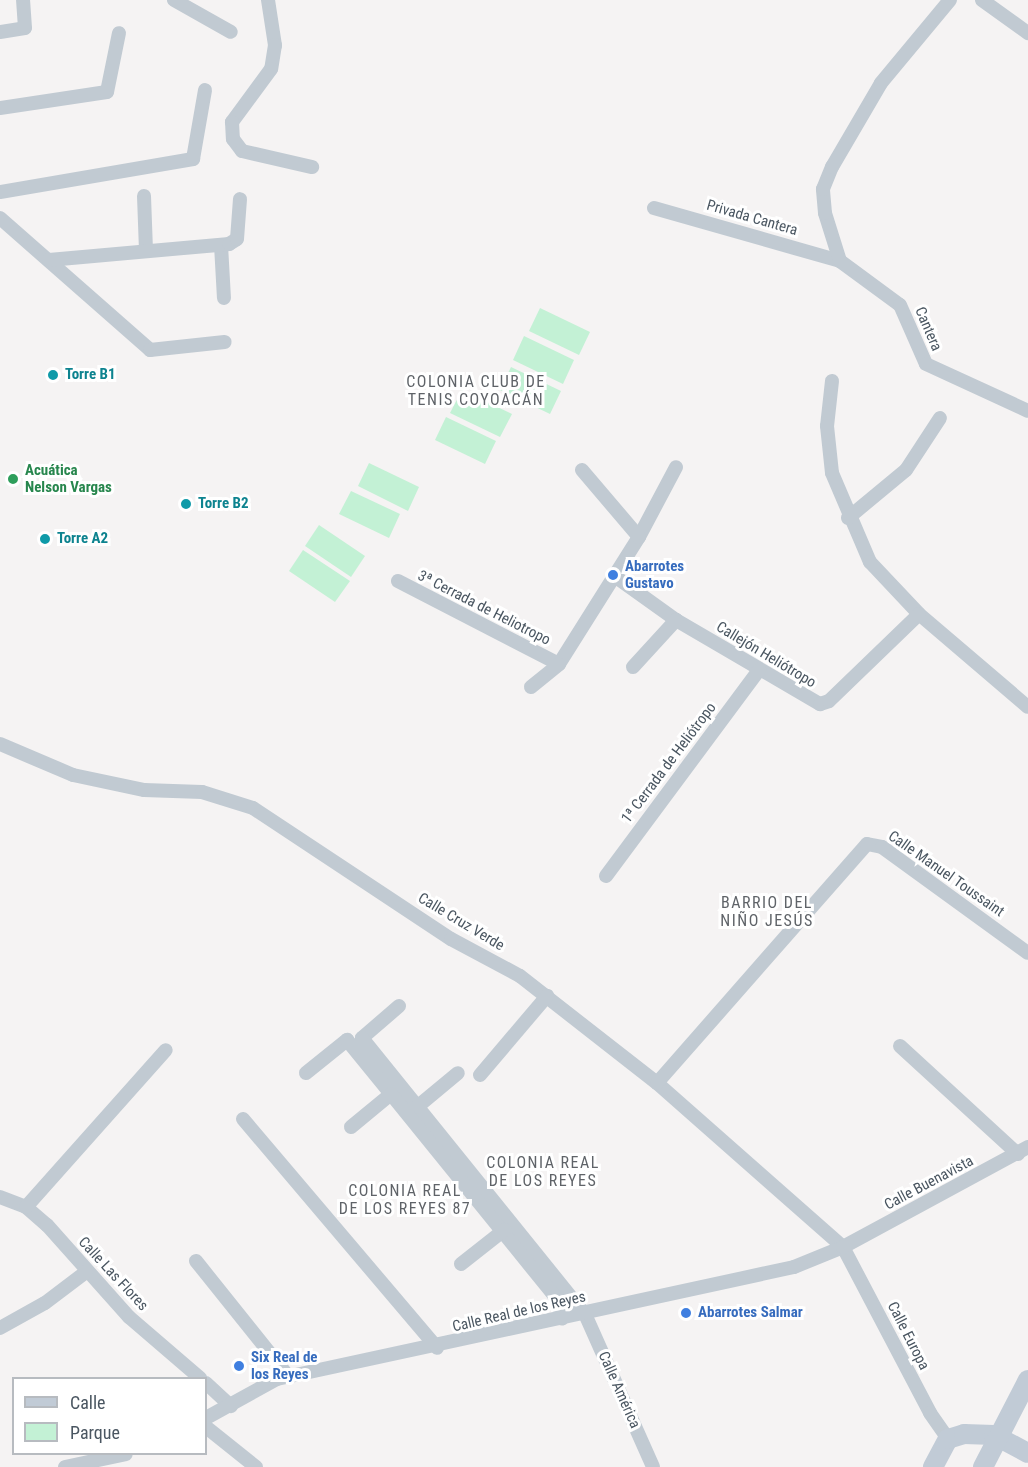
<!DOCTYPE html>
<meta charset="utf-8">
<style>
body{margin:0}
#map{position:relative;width:1028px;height:1467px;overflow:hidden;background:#f5f3f3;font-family:"Roboto Condensed",sans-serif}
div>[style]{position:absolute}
.green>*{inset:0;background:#c3f1d5}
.street>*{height:14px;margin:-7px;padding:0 7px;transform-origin:7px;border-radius:7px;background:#c1cad2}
.secondary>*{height:20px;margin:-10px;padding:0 10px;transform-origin:10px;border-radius:10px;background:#c1cbd6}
.dots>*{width:16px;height:16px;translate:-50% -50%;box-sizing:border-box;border:3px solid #fff;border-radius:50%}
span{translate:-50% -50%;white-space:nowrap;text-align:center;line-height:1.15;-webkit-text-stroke:6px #fff;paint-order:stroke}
.street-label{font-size:15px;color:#4a5661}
.culture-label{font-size:15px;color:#0d838f;font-weight:700}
.left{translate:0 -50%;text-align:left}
.leisure-label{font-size:15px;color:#27864d;font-weight:700}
.shop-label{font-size:15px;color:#366cbe;font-weight:700}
.neighbourhood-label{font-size:16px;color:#5f6368;letter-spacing:1.5px}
.legend{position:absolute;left:12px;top:1377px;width:195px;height:78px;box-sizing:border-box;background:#fff;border:2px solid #b7bbc0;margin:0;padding:8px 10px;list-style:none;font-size:18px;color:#4a5661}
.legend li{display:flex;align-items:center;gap:12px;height:30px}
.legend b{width:30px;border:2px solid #b7bbc0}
</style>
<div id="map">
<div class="green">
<i style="clip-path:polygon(540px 308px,590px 332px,579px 355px,529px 331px)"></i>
<i style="clip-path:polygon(524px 336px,574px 360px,563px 384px,513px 360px)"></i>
<i style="clip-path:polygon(511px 367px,561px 391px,550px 414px,500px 390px)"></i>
<i style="clip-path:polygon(462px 390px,512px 414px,500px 437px,450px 413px)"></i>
<i style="clip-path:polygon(446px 417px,496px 441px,485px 464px,435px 440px)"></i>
<i style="clip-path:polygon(369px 463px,419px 487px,408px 511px,358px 486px)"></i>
<i style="clip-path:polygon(351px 491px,400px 514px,389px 538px,339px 514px)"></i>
<i style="clip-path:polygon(319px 525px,365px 556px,351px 577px,305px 546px)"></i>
<i style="clip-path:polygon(303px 550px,350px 581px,335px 602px,289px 571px)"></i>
</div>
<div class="street">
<i style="left:174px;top:0;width:65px;rotate:29.3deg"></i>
<i style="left:268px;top:0;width:46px;rotate:81.2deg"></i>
<i style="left:275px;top:45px;width:24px;rotate:99deg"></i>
<i style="left:271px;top:69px;width:66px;rotate:126.3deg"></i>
<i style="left:232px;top:122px;width:17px;rotate:87deg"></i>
<i style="left:233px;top:139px;width:15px;rotate:53deg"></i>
<i style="left:242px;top:151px;width:72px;rotate:12.9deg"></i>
<i style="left:982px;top:0;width:57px;rotate:35.7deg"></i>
<i style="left:0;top:32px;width:25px;rotate:-9deg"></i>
<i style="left:25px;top:28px;width:28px;rotate:-94deg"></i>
<i style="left:0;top:108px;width:108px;rotate:-8.5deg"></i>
<i style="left:107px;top:92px;width:60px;rotate:-78.5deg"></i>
<i style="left:0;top:192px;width:196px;rotate:-9.7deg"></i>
<i style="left:193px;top:159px;width:70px;rotate:-80.1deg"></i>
<i style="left:144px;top:196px;width:55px;rotate:87.9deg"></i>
<i style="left:654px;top:208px;width:193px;rotate:15.9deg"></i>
<i style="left:840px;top:261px;width:74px;rotate:36.3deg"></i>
<i style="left:900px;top:305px;width:64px;rotate:66.2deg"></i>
<i style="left:926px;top:364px;width:112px;rotate:24.7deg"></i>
<i style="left:0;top:218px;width:200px;rotate:41.3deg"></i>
<i style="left:150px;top:350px;width:75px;rotate:-6.1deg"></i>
<i style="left:221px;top:245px;width:53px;rotate:86.8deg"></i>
<i style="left:49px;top:260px;width:181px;rotate:-5.1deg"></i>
<i style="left:229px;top:244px;width:9px;rotate:-32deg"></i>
<i style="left:237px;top:239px;width:40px;rotate:-85.7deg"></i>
<i style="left:840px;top:261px;width:50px;rotate:-107.4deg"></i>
<i style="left:825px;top:213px;width:24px;rotate:-95deg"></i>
<i style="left:823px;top:189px;width:24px;rotate:-68deg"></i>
<i style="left:832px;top:167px;width:97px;rotate:-59.7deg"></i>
<i style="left:881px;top:83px;width:108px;rotate:-50.3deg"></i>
<i style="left:832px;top:381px;width:45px;rotate:96.3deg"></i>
<i style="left:827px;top:426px;width:47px;rotate:83.9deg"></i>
<i style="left:832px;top:473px;width:97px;rotate:66.9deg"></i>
<i style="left:870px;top:562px;width:71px;rotate:46.7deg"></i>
<i style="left:919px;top:614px;width:143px;rotate:40.5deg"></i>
<i style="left:848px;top:518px;width:75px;rotate:-39.6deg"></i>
<i style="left:906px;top:470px;width:62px;rotate:-56.8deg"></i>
<i style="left:639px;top:537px;width:79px;rotate:-62.1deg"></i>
<i style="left:616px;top:577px;width:74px;rotate:35.6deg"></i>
<i style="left:676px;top:620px;width:167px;rotate:30.3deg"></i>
<i style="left:820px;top:704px;width:9px;rotate:-18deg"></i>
<i style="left:829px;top:701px;width:125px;rotate:-44deg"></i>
<i style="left:398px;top:581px;width:181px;rotate:27.3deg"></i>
<i style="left:559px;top:664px;width:150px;rotate:-57.8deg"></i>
<i style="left:639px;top:537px;width:88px;rotate:-130.4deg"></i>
<i style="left:633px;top:667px;width:64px;rotate:-47.5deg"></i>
<i style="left:531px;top:687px;width:36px;rotate:-39deg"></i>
<i style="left:0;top:744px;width:79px;rotate:23deg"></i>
<i style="left:73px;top:775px;width:73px;rotate:11.9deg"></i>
<i style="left:144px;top:790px;width:58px;rotate:2deg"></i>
<i style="left:202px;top:792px;width:53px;rotate:17.4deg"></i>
<i style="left:253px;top:808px;width:237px;rotate:33.5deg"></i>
<i style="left:451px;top:939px;width:78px;rotate:28.2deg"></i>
<i style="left:520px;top:976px;width:174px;rotate:38deg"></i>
<i style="left:657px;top:1083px;width:248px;rotate:41.4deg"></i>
<i style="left:843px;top:1247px;width:187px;rotate:62.3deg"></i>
<i style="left:930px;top:1413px;width:32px;rotate:55deg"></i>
<i style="left:606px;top:876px;width:257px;rotate:-53.4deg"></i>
<i style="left:399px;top:1006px;width:49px;rotate:139.1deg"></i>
<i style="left:362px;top:1038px;width:355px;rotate:51.1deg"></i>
<i style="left:585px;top:1314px;width:167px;rotate:66deg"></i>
<i style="left:900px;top:1046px;width:160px;rotate:42.5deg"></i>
<i style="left:306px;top:1073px;width:53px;rotate:-38.8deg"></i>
<i style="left:347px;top:1040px;width:70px;rotate:50.8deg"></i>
<i style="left:480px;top:1075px;width:104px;rotate:-49.7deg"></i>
<i style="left:657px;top:1083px;width:318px;rotate:-48.7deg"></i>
<i style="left:867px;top:844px;width:15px;rotate:11deg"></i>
<i style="left:882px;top:847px;width:180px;rotate:36deg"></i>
<i style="left:417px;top:1107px;width:53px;rotate:-39.7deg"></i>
<i style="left:243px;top:1119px;width:300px;rotate:49.7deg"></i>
<i style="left:351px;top:1127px;width:52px;rotate:-39.5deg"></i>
<i style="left:391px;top:1094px;width:265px;rotate:51deg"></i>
<i style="left:558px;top:1300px;width:19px;rotate:78deg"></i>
<i style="left:0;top:1197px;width:28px;rotate:21deg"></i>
<i style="left:26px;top:1207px;width:28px;rotate:41deg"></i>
<i style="left:47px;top:1225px;width:123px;rotate:48.3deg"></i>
<i style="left:129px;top:1317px;width:94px;rotate:40.7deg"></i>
<i style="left:26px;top:1207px;width:210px;rotate:-48.3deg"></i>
<i style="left:196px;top:1261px;width:149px;rotate:51.3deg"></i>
<i style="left:461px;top:1264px;width:55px;rotate:-38.3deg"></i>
<i style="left:0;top:1328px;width:51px;rotate:-29.1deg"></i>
<i style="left:45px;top:1303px;width:51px;rotate:-37.1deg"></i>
<i style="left:206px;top:1383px;width:34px;rotate:43deg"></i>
<i style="left:206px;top:1418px;width:81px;rotate:-28.8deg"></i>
<i style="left:277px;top:1379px;width:529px;rotate:-12.22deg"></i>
<i style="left:794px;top:1267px;width:53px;rotate:-22.2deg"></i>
<i style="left:843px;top:1247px;width:210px;rotate:-28.4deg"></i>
<i style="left:206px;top:1427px;width:64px;rotate:38.7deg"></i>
<i style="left:65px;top:1467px;width:62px;rotate:-12deg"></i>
</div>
<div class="secondary">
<i style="left:933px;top:1467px;width:32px;rotate:-62deg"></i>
<i style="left:948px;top:1439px;width:17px;rotate:-17deg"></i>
<i style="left:964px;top:1434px;width:30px;rotate:2deg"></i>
<i style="left:994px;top:1435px;width:38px;rotate:28deg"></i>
<i style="left:983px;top:1467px;width:98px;rotate:-62.7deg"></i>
</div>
<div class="dots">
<i style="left:53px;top:375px;background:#0f9aa8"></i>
<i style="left:13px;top:479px;background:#2e9e5b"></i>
<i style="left:186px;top:504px;background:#0f9aa8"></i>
<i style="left:45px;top:539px;background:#0f9aa8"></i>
<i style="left:613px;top:575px;background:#3f7fe0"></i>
<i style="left:686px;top:1313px;background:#3f7fe0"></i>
<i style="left:239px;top:1366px;background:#3f7fe0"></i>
</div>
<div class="street-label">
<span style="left:752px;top:218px;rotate:16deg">Privada Cantera</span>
<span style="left:928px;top:329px;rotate:67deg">Cantera</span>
<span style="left:484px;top:608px;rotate:27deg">3ª Cerrada de Heliotropo</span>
<span style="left:766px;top:655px;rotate:31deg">Callejón Heliótropo</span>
<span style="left:669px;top:763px;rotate:-53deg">1ª Cerrada de Heliótropo</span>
<span style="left:946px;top:874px;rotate:35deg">Calle Manuel Toussaint</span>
<span style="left:461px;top:922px;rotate:31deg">Calle Cruz Verde</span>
<span style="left:929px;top:1183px;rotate:-28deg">Calle Buenavista</span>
<span style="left:113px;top:1274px;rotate:47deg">Calle Las Flores</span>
<span style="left:519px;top:1312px;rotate:-13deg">Calle Real de los Reyes</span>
<span style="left:908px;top:1336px;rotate:63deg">Calle Europa</span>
<span style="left:619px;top:1390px;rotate:66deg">Calle América</span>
</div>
<div class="culture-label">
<span class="left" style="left:65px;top:375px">Torre B1</span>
<span class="left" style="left:198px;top:504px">Torre B2</span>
<span class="left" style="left:57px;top:539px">Torre A2</span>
</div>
<div class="leisure-label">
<span class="left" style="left:25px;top:479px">Acuática<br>Nelson Vargas</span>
</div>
<div class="shop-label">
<span class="left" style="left:625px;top:575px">Abarrotes<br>Gustavo</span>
<span class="left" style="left:698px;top:1313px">Abarrotes Salmar</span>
<span class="left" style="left:251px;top:1366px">Six Real de<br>los Reyes</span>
</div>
<div class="neighbourhood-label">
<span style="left:476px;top:391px">COLONIA CLUB DE<br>TENIS COYOACÁN</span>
<span style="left:767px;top:912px">BARRIO DEL<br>NIÑO JESÚS</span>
<span style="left:543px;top:1172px">COLONIA REAL<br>DE LOS REYES</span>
<span style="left:405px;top:1200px">COLONIA REAL<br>DE LOS REYES 87</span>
</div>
<ul class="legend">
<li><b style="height:8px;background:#c1cbd6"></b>Calle</li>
<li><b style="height:16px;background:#c3f1d5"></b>Parque</li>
</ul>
</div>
